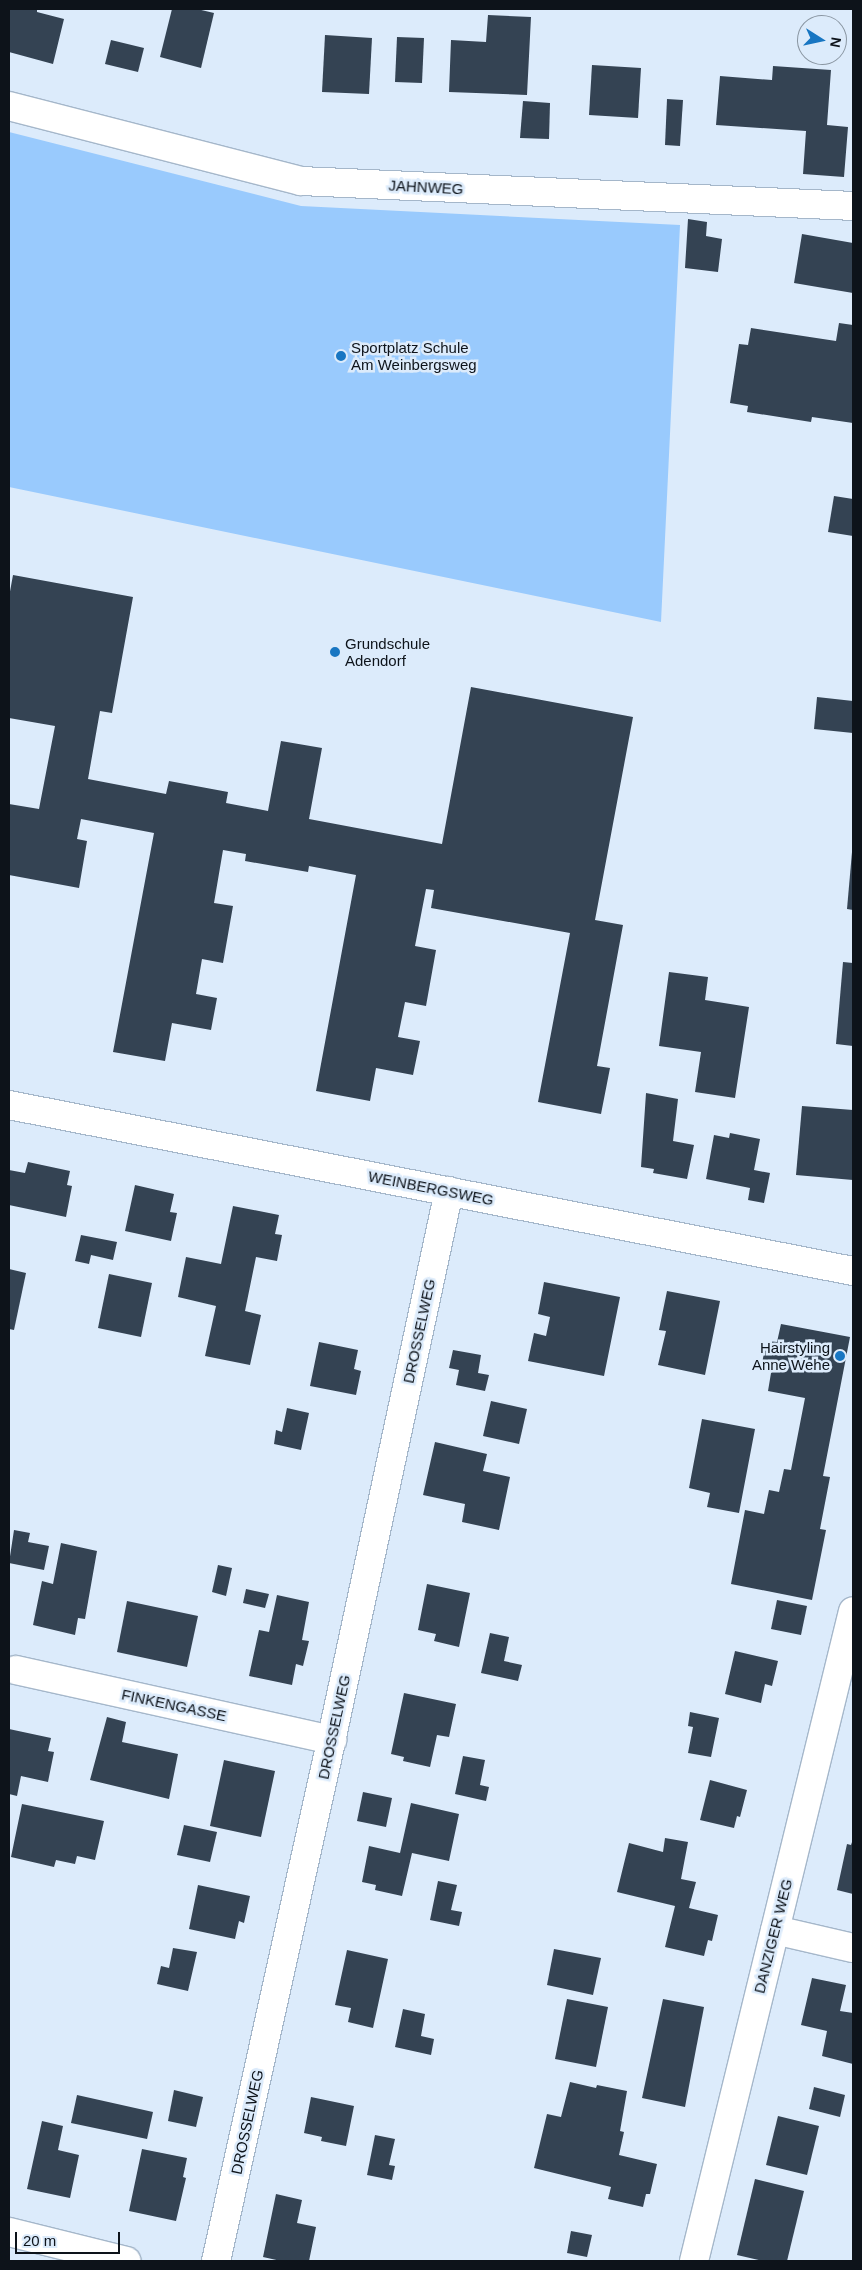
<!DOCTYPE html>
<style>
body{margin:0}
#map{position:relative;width:862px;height:2270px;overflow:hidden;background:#dcebfb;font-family:Arial,sans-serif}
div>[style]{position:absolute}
.green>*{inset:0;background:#99cafd}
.building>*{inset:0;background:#344353}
.roads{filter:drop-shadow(1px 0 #a5b7ca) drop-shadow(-1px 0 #a5b7ca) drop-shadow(0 1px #a5b7ca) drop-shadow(0 -1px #a5b7ca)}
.street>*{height:28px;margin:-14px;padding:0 14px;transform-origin:14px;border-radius:14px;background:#fff}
.dots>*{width:14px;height:14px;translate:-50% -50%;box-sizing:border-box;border:2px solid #dcebfb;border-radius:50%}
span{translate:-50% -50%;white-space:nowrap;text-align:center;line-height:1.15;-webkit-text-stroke:5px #dcebfb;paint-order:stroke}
.street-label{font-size:15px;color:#0d131a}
.poi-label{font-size:15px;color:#0d131a}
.left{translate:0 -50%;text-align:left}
.right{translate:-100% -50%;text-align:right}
.frame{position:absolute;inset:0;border:10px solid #0d131a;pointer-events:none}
.north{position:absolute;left:797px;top:15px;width:50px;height:50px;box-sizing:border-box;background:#dcebfb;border:1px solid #8995a1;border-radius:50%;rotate:100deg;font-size:14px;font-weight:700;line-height:20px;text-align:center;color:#0d131a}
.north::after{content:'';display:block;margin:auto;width:18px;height:22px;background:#1876c2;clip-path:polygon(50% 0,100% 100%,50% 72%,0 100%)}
.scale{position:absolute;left:15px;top:2232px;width:105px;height:22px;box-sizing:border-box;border:2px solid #0d131a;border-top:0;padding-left:6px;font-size:15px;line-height:18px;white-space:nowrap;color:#0d131a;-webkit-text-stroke:4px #dcebfb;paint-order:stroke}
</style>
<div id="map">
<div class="green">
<i style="clip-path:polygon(9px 132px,301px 206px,680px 225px,661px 622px,9px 487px)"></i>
</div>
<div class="building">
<i style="clip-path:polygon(9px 9px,37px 9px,37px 12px,64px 19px,53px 64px,9px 52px)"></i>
<i style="clip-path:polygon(172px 9px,197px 9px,214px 13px,201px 68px,160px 57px)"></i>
<i style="clip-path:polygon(488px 15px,531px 17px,527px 95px,449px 92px,451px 40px,486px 42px)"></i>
<i style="clip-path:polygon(325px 35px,372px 38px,369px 94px,322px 92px)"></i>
<i style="clip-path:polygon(397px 37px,424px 38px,422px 83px,395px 82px)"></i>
<i style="clip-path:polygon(111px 40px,144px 48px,138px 72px,105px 64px)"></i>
<i style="clip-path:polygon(592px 65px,641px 68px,638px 118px,589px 115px)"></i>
<i style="clip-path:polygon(773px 66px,831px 70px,827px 125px,848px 127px,844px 177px,803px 174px,806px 131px,716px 125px,720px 76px,772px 80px)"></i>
<i style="clip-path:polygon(667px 99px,683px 100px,680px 146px,665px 145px)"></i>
<i style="clip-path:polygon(523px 101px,550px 103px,549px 139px,520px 138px)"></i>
<i style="clip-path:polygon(688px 219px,707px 222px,706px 236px,722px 239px,718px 272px,685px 268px)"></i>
<i style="clip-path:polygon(802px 234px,853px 243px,853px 293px,794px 283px)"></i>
<i style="clip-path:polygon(839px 323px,853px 325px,853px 423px,812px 417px,811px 422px,747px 412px,748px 406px,730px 403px,739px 344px,748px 345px,751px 328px,836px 341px)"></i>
<i style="clip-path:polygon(834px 496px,853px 499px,853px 536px,828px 532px)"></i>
<i style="clip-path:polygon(13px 575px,133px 597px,112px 713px,100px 711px,88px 779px,166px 794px,169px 781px,228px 792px,226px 803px,268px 811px,281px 741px,322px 748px,309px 819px,442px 844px,471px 687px,633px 717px,595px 920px,623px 925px,597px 1066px,610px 1068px,601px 1114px,538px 1102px,570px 933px,431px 908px,434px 890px,426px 889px,415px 946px,436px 950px,426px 1006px,405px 1002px,398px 1037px,420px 1041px,413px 1075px,376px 1068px,370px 1101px,316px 1091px,356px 875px,309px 866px,308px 872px,245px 861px,246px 854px,223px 850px,214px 903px,233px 906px,223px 963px,202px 959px,196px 994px,217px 998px,211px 1030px,172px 1023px,165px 1061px,113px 1052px,154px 833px,81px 819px,77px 839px,87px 841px,79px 888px,9px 875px,9px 804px,39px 809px,55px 726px,9px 718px,9px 597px)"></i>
<i style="clip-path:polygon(817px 697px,853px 701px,853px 733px,814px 729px)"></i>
<i style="clip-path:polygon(852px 852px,853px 852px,853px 910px,847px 909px)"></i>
<i style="clip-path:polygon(843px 962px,853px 963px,853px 1046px,836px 1044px)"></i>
<i style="clip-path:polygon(669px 972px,708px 977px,705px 1000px,749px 1007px,735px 1098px,695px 1092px,701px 1052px,659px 1046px)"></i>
<i style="clip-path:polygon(646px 1093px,678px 1099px,673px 1141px,694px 1145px,687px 1179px,653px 1173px,654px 1169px,641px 1167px)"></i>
<i style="clip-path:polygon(802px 1106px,853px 1110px,853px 1180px,796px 1175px)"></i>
<i style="clip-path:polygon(730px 1133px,760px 1139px,754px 1170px,770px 1173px,764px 1203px,748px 1200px,750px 1188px,706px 1179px,714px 1135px,729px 1138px)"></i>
<i style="clip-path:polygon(28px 1162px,70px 1171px,67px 1185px,72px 1186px,66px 1217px,9px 1205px,9px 1170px,25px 1173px)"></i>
<i style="clip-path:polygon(135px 1185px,174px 1194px,170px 1212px,177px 1213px,171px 1241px,125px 1231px)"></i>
<i style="clip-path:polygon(233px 1206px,279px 1215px,275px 1234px,282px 1235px,277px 1261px,256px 1257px,245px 1311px,261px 1315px,250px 1365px,205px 1356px,216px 1306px,178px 1297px,186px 1257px,221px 1264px)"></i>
<i style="clip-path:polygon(81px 1235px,117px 1242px,113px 1260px,91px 1255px,89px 1264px,75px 1261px)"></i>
<i style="clip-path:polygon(9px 1269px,26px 1273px,14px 1330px,9px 1329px)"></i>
<i style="clip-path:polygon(109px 1274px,152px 1283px,141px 1337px,98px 1328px)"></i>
<i style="clip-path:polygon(544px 1282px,620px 1297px,604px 1376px,528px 1361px,534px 1333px,546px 1336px,550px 1317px,538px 1314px)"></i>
<i style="clip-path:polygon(667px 1291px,720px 1301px,705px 1375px,658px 1365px,666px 1331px,659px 1330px)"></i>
<i style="clip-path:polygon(781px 1324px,850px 1337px,823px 1476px,830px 1477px,820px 1529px,826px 1530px,812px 1600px,731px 1584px,745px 1510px,764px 1514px,769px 1490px,779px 1492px,784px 1469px,791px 1470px,805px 1398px,768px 1391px,772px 1367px,762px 1365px,763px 1358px,767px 1341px,777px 1342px)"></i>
<i style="clip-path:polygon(319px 1342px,358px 1350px,354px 1369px,361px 1371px,356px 1395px,310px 1386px)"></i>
<i style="clip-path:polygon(453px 1350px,481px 1355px,478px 1373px,489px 1375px,485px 1391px,456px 1385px,459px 1370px,449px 1368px)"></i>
<i style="clip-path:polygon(491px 1401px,527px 1409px,519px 1444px,483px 1436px)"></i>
<i style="clip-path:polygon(287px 1408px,309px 1413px,301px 1450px,274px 1444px,276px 1430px,282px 1432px)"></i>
<i style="clip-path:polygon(702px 1419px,755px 1429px,739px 1513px,707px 1507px,710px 1493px,689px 1488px)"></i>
<i style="clip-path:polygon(435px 1442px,487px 1454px,483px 1471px,510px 1477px,499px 1530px,462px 1522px,465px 1504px,423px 1495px)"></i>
<i style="clip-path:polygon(14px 1530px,30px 1533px,28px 1542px,49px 1546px,44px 1570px,9px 1563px)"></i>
<i style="clip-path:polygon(61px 1543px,97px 1551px,85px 1619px,78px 1618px,75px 1635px,33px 1625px,42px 1581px,53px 1584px)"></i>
<i style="clip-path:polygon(218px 1565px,232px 1568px,226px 1596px,212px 1592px)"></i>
<i style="clip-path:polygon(427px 1584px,470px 1593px,459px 1647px,434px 1641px,436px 1634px,418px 1630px)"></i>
<i style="clip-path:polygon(246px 1589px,269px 1594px,265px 1608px,243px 1603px)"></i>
<i style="clip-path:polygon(277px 1595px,309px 1602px,302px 1640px,309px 1641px,303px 1666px,296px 1664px,292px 1685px,249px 1676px,259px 1630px,269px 1632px)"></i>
<i style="clip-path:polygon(777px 1600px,807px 1606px,801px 1635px,771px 1629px)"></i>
<i style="clip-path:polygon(127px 1601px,198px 1616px,187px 1667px,117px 1652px)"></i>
<i style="clip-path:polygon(490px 1633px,509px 1637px,504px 1661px,522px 1665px,518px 1681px,481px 1673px)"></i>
<i style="clip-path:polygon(735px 1651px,778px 1661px,772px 1686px,765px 1684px,761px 1703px,725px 1694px)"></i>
<i style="clip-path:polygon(404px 1693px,456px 1704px,449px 1737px,437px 1735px,430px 1767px,403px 1761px,404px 1757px,391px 1754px)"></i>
<i style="clip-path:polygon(690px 1712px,719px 1718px,711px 1757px,688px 1753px,693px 1727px,688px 1726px)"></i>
<i style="clip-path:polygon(107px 1717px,126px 1722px,122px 1742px,178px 1754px,169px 1799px,90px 1780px)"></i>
<i style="clip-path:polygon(9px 1729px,51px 1738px,48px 1751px,54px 1752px,48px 1782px,21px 1776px,17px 1796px,9px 1794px)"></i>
<i style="clip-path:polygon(463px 1756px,485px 1760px,480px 1785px,489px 1787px,486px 1801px,455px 1794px)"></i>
<i style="clip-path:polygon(224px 1760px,275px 1771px,261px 1837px,210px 1826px)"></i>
<i style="clip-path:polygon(710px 1780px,747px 1790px,740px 1817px,737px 1816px,734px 1828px,700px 1820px)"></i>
<i style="clip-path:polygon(363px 1792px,392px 1798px,386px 1827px,357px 1821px)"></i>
<i style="clip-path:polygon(411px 1803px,459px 1814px,449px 1861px,412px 1853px,402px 1896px,375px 1890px,376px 1885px,362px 1882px,369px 1846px,400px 1853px)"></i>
<i style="clip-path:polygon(22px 1804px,104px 1821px,95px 1860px,77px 1856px,75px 1864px,56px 1860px,54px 1867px,11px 1857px)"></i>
<i style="clip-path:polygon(184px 1825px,217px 1832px,210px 1862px,177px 1855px)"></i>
<i style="clip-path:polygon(665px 1838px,688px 1842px,681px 1879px,696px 1882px,689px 1908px,718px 1915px,712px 1941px,708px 1940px,704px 1956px,665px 1947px,675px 1906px,617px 1892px,629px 1843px,663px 1852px)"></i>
<i style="clip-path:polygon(853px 1839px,853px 1894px,837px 1890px,847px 1844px,851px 1845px)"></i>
<i style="clip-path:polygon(438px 1881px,457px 1885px,451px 1910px,462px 1912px,459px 1926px,430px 1920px)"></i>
<i style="clip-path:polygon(198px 1885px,250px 1896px,244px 1923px,239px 1921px,235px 1939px,189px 1929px)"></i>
<i style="clip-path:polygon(173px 1948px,197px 1952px,188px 1991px,157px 1984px,161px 1966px,169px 1968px)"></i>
<i style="clip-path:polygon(554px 1949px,601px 1958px,593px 1995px,547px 1985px)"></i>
<i style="clip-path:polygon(347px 1950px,388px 1959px,373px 2028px,348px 2022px,351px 2008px,335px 2005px)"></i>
<i style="clip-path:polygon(812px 1978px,846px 1985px,840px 2011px,853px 2013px,853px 2064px,822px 2056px,827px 2031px,801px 2025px)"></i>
<i style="clip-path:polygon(567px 1999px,608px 2007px,596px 2067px,555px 2059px)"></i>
<i style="clip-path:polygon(663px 1999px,704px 2007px,685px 2107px,642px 2098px)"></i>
<i style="clip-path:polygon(403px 2009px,425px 2014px,421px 2036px,434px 2039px,431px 2055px,395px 2047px)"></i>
<i style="clip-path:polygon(570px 2082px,596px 2088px,597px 2085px,627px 2091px,620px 2131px,624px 2132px,619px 2155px,657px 2164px,650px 2194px,646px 2194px,643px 2207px,608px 2199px,611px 2187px,534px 2168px,547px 2114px,561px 2117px)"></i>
<i style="clip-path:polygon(814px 2087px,845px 2095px,840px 2117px,809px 2109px)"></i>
<i style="clip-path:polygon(174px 2090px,203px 2097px,196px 2127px,168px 2121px)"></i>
<i style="clip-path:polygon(77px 2095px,153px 2112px,147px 2139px,71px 2123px)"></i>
<i style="clip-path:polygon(311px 2097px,354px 2106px,346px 2146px,321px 2141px,322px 2137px,304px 2133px)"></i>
<i style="clip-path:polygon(778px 2116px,819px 2126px,807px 2175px,766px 2165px)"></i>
<i style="clip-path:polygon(42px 2121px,63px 2126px,58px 2150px,79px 2155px,70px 2198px,27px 2189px)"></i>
<i style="clip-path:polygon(375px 2135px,395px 2139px,389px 2165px,395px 2166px,392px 2180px,367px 2175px)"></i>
<i style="clip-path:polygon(142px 2149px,187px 2158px,183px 2177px,186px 2178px,176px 2221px,129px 2211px)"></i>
<i style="clip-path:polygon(755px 2179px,804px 2191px,787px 2261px,763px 2261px,737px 2255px)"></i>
<i style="clip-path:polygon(276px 2194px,302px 2200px,297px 2223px,316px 2227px,309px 2261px,281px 2261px,263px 2257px)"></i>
<i style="clip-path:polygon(571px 2231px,592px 2235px,587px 2257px,567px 2253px)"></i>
</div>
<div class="roads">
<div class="street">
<i style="left:9px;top:106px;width:301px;rotate:14.4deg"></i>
<i style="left:301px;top:181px;width:553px;rotate:2.59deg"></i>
<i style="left:9px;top:1105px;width:860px;rotate:11.13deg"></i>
<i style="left:16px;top:1670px;width:324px;rotate:12.5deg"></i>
<i style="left:775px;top:1930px;width:80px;rotate:13deg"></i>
<i style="left:9px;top:2232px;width:121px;rotate:13.9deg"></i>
<i style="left:216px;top:2261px;width:513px;rotate:-77.51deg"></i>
<i style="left:327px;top:1760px;width:582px;rotate:-77.9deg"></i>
<i style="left:694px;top:2261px;width:669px;rotate:-76.25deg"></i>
</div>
</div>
<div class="dots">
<i style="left:341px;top:356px;background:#1876c2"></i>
<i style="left:335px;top:652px;background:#1876c2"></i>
<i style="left:840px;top:1356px;background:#1876c2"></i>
</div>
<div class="street-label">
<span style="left:426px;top:187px;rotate:3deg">JAHNWEG</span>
<span style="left:431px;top:1188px;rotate:11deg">WEINBERGSWEG</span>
<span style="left:419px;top:1331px;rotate:-78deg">DROSSELWEG</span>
<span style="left:174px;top:1705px;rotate:12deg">FINKENGASSE</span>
<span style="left:334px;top:1727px;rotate:-78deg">DROSSELWEG</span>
<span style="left:773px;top:1936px;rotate:-76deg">DANZIGER WEG</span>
<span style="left:247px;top:2122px;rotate:-78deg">DROSSELWEG</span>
</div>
<div class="poi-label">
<span class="left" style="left:351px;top:356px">Sportplatz Schule<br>Am Weinbergsweg</span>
<span class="left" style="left:345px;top:652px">Grundschule<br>Adendorf</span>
<span class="right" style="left:830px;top:1356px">Hairstyling<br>Anne Wehe</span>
</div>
<div class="frame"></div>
<div class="north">N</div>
<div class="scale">20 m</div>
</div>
